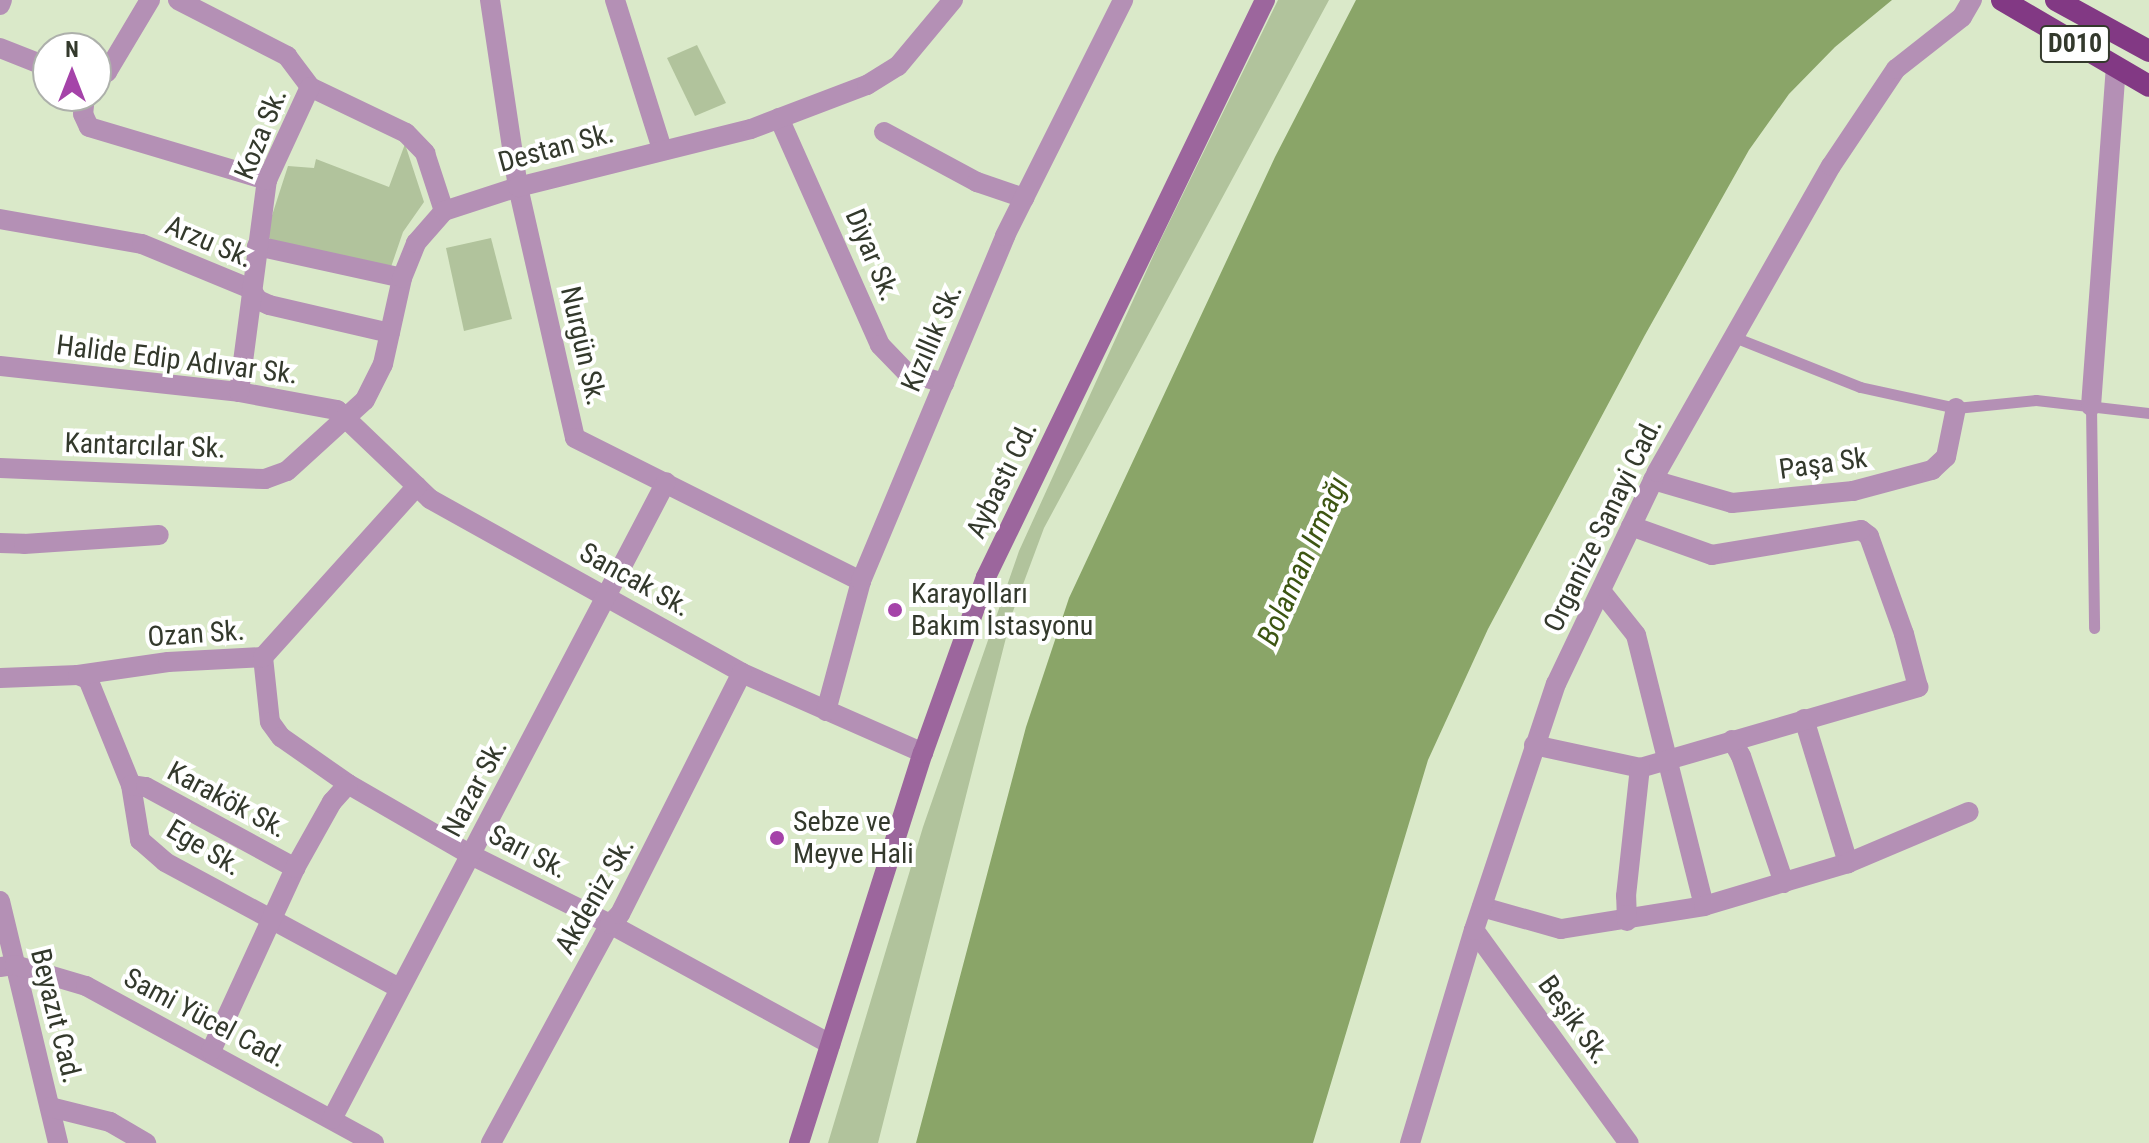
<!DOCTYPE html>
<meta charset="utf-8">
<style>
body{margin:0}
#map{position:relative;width:2149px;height:1143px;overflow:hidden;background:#dae9c9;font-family:"Roboto Condensed",sans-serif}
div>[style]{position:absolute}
.green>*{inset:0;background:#b1c39c}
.water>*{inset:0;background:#8aa568}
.service>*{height:11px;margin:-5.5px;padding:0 5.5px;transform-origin:5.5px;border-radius:5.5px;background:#b490b5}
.minor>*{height:20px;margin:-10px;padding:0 10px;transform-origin:10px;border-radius:10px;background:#b490b5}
.tertiary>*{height:20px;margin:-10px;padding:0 10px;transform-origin:10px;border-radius:10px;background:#b490b5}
.secondary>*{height:20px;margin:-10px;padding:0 10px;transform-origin:10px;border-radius:10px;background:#9c669d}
.trunk>*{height:22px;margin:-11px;padding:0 11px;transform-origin:11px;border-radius:11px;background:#823984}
.dots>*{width:22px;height:22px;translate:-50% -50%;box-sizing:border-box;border:4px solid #fff;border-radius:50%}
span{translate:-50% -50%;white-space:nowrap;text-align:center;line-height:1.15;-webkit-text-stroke:8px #fff;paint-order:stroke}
.shield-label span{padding:2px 6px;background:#fff;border:2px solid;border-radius:6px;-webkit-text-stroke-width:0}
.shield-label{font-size:26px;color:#33392c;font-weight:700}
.street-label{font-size:28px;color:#33392c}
.poi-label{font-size:28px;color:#33392c}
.left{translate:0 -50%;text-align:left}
.water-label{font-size:30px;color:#3c5512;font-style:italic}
.north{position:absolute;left:32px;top:32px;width:80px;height:80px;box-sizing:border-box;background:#fff;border:2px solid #adb0ab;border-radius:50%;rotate:0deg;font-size:22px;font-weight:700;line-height:32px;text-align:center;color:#33392c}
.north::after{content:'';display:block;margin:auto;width:28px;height:36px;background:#a543a9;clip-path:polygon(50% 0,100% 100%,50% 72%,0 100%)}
</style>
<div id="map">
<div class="green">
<i style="clip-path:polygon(1278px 0,1329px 0,1044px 528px,1012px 614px,878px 1143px,828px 1143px,923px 827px,1019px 551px,1160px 241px)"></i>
<i style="clip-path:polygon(697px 45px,726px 103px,695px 116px,667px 58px)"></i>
<i style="clip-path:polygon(405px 144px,424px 202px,403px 232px,391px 267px,276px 246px,266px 234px,288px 166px,314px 168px,316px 159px,389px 187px)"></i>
<i style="clip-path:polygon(491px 238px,512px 319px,464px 331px,446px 248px)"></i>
</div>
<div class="water">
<i style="clip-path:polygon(1356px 0,1892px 0,1835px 47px,1789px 94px,1749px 150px,1645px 335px,1488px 629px,1428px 760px,1313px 1143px,916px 1143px,1026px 727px,1069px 598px,1275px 157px)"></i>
</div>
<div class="service">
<i style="left:1734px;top:337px;width:136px;rotate:21.6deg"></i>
<i style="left:1860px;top:387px;width:98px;rotate:12.3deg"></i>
<i style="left:1956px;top:408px;width:80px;rotate:-5.7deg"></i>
<i style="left:2036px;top:400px;width:114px;rotate:6.6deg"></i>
<i style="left:2091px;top:406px;width:222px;rotate:89.2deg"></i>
</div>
<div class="minor">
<i style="left:178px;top:0;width:123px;rotate:27.2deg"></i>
<i style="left:287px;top:56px;width:39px;rotate:53deg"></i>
<i style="left:310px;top:87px;width:106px;rotate:25.6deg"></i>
<i style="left:406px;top:133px;width:28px;rotate:46deg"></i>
<i style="left:425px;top:153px;width:61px;rotate:71.9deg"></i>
<i style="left:490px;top:0;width:189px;rotate:81.5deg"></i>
<i style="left:518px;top:187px;width:257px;rotate:77.2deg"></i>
<i style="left:575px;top:438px;width:320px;rotate:26.6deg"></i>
<i style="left:615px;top:0;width:156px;rotate:72.5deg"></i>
<i style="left:0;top:5px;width:5px;rotate:-68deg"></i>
<i style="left:0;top:48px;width:52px;rotate:21.6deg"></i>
<i style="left:96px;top:80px;width:14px;rotate:-36deg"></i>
<i style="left:107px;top:72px;width:84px;rotate:-59.2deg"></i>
<i style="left:85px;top:96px;width:18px;rotate:96deg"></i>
<i style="left:83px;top:114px;width:14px;rotate:65deg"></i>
<i style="left:89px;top:127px;width:186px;rotate:16.6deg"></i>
<i style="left:779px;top:118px;width:248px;rotate:66deg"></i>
<i style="left:880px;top:345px;width:37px;rotate:46deg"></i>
<i style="left:906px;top:372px;width:40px;rotate:16deg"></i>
<i style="left:884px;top:132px;width:106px;rotate:28.3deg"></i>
<i style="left:977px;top:182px;width:50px;rotate:18.8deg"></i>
<i style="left:0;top:219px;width:144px;rotate:10deg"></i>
<i style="left:142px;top:244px;width:118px;rotate:22.4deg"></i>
<i style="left:251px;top:289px;width:13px;rotate:58deg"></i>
<i style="left:258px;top:300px;width:12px;rotate:24deg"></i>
<i style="left:269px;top:305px;width:124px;rotate:13deg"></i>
<i style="left:257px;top:246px;width:148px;rotate:12.4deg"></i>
<i style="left:0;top:366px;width:240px;rotate:6.2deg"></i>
<i style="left:239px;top:392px;width:100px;rotate:10.4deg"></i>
<i style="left:337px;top:410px;width:129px;rotate:43.7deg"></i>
<i style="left:430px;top:499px;width:357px;rotate:29.1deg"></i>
<i style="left:742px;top:673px;width:198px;rotate:23.8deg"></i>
<i style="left:239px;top:392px;width:214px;rotate:-82.5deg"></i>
<i style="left:267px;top:180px;width:102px;rotate:-65.2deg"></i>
<i style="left:2091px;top:406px;width:338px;rotate:-85.8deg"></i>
<i style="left:0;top:468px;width:265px;rotate:2.4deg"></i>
<i style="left:265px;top:479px;width:23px;rotate:-20deg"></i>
<i style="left:287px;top:471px;width:105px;rotate:-42.3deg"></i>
<i style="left:365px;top:400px;width:40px;rotate:-63.4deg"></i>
<i style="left:383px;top:364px;width:88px;rotate:-77.5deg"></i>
<i style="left:402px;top:278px;width:38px;rotate:-68deg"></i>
<i style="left:416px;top:243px;width:43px;rotate:-48.8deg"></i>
<i style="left:444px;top:211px;width:78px;rotate:-18deg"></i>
<i style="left:518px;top:187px;width:240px;rotate:-14deg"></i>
<i style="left:751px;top:129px;width:124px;rotate:-20.8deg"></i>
<i style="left:867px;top:85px;width:36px;rotate:-32deg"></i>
<i style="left:898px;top:66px;width:86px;rotate:-50.2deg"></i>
<i style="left:1653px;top:480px;width:82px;rotate:16.2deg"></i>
<i style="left:1732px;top:503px;width:122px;rotate:-5.7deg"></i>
<i style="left:1853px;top:491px;width:82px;rotate:-14.9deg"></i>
<i style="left:1932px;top:470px;width:19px;rotate:-43deg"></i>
<i style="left:1946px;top:457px;width:50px;rotate:-78.5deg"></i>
<i style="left:0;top:543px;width:24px;rotate:2deg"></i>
<i style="left:24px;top:544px;width:135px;rotate:-3.8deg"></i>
<i style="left:1601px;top:591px;width:56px;rotate:51.5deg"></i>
<i style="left:1636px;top:635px;width:279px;rotate:75.9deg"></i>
<i style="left:263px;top:657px;width:65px;rotate:83.9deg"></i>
<i style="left:270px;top:722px;width:19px;rotate:54deg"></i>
<i style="left:281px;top:737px;width:82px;rotate:35deg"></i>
<i style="left:348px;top:784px;width:142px;rotate:30deg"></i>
<i style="left:471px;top:855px;width:155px;rotate:26.4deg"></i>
<i style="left:610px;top:924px;width:251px;rotate:28.6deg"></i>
<i style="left:78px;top:675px;width:11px;rotate:22deg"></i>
<i style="left:88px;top:679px;width:114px;rotate:67.9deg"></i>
<i style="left:131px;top:785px;width:56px;rotate:80.7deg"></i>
<i style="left:140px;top:840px;width:33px;rotate:41deg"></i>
<i style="left:165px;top:862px;width:266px;rotate:28.3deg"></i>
<i style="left:0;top:678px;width:78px;rotate:-2.2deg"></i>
<i style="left:78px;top:675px;width:91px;rotate:-8.2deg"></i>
<i style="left:168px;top:662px;width:95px;rotate:-3deg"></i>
<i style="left:263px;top:657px;width:230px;rotate:-48deg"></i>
<i style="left:826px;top:711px;width:135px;rotate:-74.9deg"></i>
<i style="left:861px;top:581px;width:374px;rotate:-67.3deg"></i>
<i style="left:1005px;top:236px;width:264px;rotate:-63.4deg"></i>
<i style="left:1804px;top:719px;width:151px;rotate:73deg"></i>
<i style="left:1732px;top:740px;width:18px;rotate:61deg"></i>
<i style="left:1741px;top:756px;width:134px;rotate:71.3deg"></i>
<i style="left:1534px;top:745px;width:108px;rotate:12.2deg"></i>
<i style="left:1640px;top:768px;width:290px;rotate:-16.2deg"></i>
<i style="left:1918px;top:687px;width:55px;rotate:-104.8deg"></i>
<i style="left:1904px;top:634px;width:104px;rotate:-109.7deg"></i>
<i style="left:1869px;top:536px;width:10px;rotate:-143deg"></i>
<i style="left:1861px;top:530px;width:151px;rotate:170.5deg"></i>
<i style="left:1712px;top:555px;width:86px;rotate:-160.3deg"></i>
<i style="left:131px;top:785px;width:15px;rotate:8deg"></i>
<i style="left:146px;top:787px;width:170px;rotate:28.5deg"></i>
<i style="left:0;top:901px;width:249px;rotate:76.5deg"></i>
<i style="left:1482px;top:907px;width:82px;rotate:15.6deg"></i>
<i style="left:1561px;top:929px;width:145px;rotate:-9.1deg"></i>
<i style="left:1704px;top:906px;width:150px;rotate:-16.6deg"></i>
<i style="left:1848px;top:863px;width:131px;rotate:-22.9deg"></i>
<i style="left:1627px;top:921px;width:25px;rotate:-92deg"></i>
<i style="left:1626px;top:896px;width:129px;rotate:-83.8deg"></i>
<i style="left:1474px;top:930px;width:263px;rotate:54deg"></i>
<i style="left:0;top:967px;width:15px;rotate:-8deg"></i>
<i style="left:15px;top:965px;width:74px;rotate:16.5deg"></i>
<i style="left:86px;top:986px;width:328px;rotate:28.6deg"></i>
<i style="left:211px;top:1051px;width:201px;rotate:-65.3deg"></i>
<i style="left:295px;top:868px;width:76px;rotate:-60.7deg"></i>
<i style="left:332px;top:802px;width:24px;rotate:-48deg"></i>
<i style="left:50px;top:1107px;width:62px;rotate:14deg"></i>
<i style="left:110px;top:1122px;width:42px;rotate:30.3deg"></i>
<i style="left:332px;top:1119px;width:719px;rotate:-62.33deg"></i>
<i style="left:491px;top:1143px;width:249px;rotate:-61.5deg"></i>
<i style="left:610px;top:924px;width:14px;rotate:-45deg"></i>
<i style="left:620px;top:914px;width:270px;rotate:-63.2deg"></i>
</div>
<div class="tertiary">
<i style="left:1410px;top:1143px;width:222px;rotate:-73.3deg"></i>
<i style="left:1474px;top:930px;width:259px;rotate:-71.6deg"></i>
<i style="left:1556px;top:684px;width:235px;rotate:-64.5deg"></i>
<i style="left:1657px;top:472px;width:352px;rotate:-60.4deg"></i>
<i style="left:1831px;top:166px;width:117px;rotate:-56.2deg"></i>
<i style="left:1896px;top:69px;width:84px;rotate:-38.2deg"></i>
<i style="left:1962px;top:17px;width:20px;rotate:-60deg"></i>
</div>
<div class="secondary">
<i style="left:799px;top:1143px;width:409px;rotate:-72.4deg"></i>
<i style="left:923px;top:753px;width:187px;rotate:-70.3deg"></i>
<i style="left:986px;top:577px;width:641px;rotate:-64.19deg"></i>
</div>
<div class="trunk">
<i style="left:2002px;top:0;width:170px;rotate:30.3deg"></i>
<i style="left:2056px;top:0;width:106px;rotate:28.7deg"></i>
</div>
<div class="dots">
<i style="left:895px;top:610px;background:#a543a9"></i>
<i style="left:777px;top:838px;background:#a543a9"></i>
</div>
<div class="shield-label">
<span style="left:2075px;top:44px">D010</span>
</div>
<div class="street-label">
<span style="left:261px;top:134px;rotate:-68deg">Koza Sk.</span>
<span style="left:556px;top:148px;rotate:-15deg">Destan Sk.</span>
<span style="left:209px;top:242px;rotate:23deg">Arzu Sk.</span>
<span style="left:872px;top:255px;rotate:67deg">Diyar Sk.</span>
<span style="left:932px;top:338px;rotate:-67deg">Kızıllık Sk.</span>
<span style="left:583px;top:346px;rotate:77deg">Nurgün Sk.</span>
<span style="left:177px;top:360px;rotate:7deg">Halide Edip Adıvar Sk.</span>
<span style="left:145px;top:446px;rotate:2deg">Kantarcılar Sk.</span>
<span style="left:1823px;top:464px;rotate:-8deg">Paşa Sk</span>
<span style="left:1002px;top:480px;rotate:-64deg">Aybastı Cd.</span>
<span style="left:1603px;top:525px;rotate:-64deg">Organize Sanayi Cad.</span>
<span style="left:635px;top:580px;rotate:29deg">Sancak Sk.</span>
<span style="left:196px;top:634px;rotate:-4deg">Ozan Sk.</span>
<span style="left:475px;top:788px;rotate:-62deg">Nazar Sk.</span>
<span style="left:227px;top:800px;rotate:28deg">Karakök Sk.</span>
<span style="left:204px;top:848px;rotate:31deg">Ege Sk.</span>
<span style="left:528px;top:852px;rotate:27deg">Sarı Sk.</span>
<span style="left:595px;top:896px;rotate:-60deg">Akdeniz Sk.</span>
<span style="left:56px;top:1016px;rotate:76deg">Beyazıt Cad.</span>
<span style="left:205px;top:1018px;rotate:28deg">Sami Yücel Cad.</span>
<span style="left:1574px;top:1020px;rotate:54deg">Beşik Sk.</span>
</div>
<div class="poi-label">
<span class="left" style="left:911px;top:610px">Karayolları<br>Bakım İstasyonu</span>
<span class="left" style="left:793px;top:838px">Sebze ve<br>Meyve Hali</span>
</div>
<div class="water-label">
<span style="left:1303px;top:561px;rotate:-66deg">Bolaman Irmağı</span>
</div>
<div class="north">N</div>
</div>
